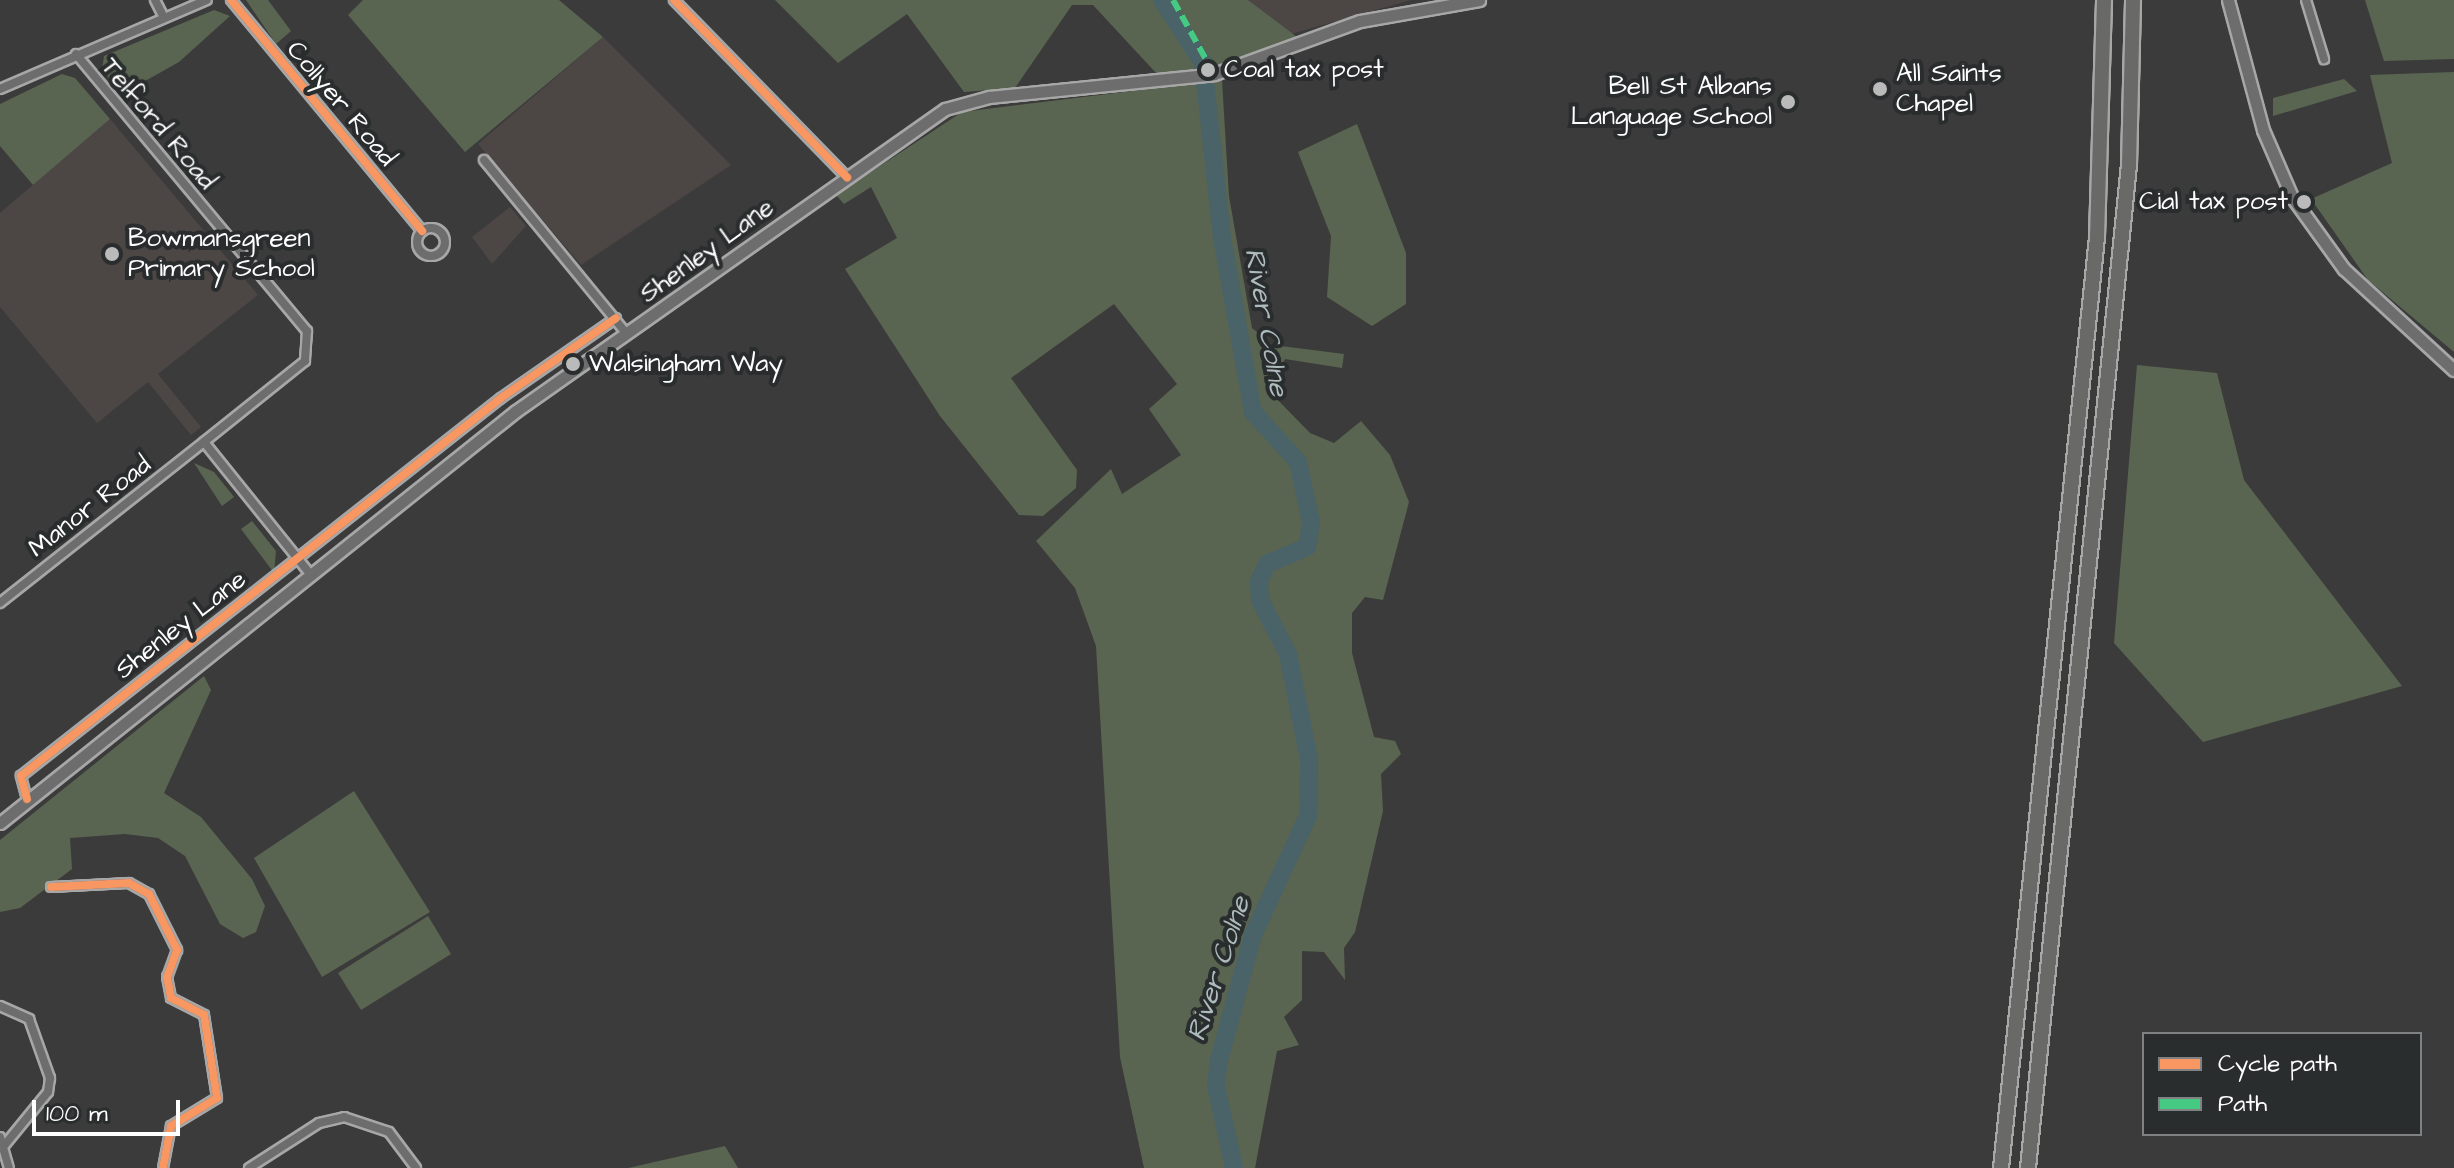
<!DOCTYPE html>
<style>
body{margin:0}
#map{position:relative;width:2454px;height:1168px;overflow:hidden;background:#3c3b3b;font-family:"Architects Daughter",sans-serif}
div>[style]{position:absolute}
.built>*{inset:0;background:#4c4645}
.green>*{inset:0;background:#596551}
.river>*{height:18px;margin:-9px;padding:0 9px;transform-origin:9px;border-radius:9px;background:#496368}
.roads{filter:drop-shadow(2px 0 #a7a7a7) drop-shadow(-2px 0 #a7a7a7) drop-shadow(0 2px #a7a7a7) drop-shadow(0 -2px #a7a7a7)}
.minor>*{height:8px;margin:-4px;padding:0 4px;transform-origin:4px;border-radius:4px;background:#6d6d6d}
.minor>.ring{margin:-4px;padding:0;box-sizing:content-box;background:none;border:8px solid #6d6d6d;border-radius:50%}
.secondary>*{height:11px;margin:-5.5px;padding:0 5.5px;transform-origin:5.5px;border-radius:5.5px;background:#6d6d6d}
.motorway>*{height:14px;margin:-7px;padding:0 7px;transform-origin:7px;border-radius:7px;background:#696968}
.quiet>*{height:6px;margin-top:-3px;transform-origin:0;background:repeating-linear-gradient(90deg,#46c982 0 12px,transparent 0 18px)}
.cycleway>*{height:8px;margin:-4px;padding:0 4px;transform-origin:4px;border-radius:4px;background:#f99763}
.dots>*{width:22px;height:22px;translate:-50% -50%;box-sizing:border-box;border:4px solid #2a2d2e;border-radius:50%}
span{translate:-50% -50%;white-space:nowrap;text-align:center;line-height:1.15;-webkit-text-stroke:8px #2a2d2e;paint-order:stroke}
.poi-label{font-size:26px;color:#fff}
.left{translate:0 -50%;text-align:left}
.right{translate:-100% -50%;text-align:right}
.street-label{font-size:26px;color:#fff}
.water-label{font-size:28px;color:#aebbbd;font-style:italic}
.legend{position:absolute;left:2142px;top:1032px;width:280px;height:104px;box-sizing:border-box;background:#2a2d2e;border:2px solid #7f8182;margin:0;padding:10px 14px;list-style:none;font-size:24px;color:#fff}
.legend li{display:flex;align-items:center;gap:16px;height:40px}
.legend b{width:40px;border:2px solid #7f8182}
.scale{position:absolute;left:32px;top:1100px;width:148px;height:36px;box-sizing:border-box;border:4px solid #fff;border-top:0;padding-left:10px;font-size:24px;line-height:28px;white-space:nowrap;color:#fff;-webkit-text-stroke:6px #2a2d2e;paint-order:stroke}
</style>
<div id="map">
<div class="built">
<i style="clip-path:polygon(1248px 0,1411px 0,1291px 34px)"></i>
<i style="clip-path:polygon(603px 37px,731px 165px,581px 265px,478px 144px)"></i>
<i style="clip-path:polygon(110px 119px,258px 295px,158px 374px,201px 427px,191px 435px,148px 382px,97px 423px,0 307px,0 213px)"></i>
<i style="clip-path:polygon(510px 207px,526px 226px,492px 264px,472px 237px)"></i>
</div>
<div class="green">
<i style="clip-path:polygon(246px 0,268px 0,291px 31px,276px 44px)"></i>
<i style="clip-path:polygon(363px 0,559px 0,603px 37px,465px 152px,348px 15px)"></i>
<i style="clip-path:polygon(775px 0,1248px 0,1297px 37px,1215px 66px,1157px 74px,1093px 5px,1072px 5px,1015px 88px,964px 92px,907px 14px,838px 63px)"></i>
<i style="clip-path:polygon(2365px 0,2454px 0,2454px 59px,2384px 61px)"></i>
<i style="clip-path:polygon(214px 10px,230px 16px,179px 62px,122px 94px,102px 70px,104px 56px)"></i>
<i style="clip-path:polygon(2454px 72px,2454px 352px,2368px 280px,2311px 199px,2392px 163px,2370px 75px)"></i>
<i style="clip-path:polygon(62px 74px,75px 78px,110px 119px,33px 185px,0 146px,0 104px)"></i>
<i style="clip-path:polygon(2344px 79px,2357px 91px,2273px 116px,2273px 98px)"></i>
<i style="clip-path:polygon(1222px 80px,1229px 196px,1252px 328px,1273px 345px,1344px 354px,1342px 368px,1285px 359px,1270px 392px,1310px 433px,1334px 443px,1361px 421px,1390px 455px,1409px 502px,1383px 600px,1365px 597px,1352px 613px,1352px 653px,1374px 737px,1395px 741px,1401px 754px,1381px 774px,1383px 811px,1355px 932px,1344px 948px,1345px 980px,1324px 952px,1302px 951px,1302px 1000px,1284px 1017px,1299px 1045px,1277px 1051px,1255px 1168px,1144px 1168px,1120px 1057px,1096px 646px,1075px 588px,1036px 541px,1111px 469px,1122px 494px,1181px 455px,1149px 409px,1177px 384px,1114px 304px,1011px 378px,1077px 470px,1076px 488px,1043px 516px,1019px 515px,940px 416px,845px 269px,897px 238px,871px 187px,844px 204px,836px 195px,962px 112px)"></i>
<i style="clip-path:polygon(1357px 124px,1406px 253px,1406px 304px,1372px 326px,1327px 297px,1331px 236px,1298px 152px)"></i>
<i style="clip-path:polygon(2137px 365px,2217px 373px,2244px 480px,2402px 686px,2203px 742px,2114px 643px)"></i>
<i style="clip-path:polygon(194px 463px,214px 472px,234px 497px,222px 506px)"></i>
<i style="clip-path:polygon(252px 521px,276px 551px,274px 573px,241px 529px)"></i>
<i style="clip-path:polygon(204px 676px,211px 690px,164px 793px,201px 817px,252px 879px,265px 906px,256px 932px,243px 938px,220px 924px,185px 856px,158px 838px,125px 834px,70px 838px,72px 869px,20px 908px,0 912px,0 840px)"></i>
<i style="clip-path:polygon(354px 791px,430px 912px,322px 977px,254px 858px)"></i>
<i style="clip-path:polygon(428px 916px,451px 954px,361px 1010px,338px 973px)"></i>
<i style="clip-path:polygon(725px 1146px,738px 1168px,628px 1168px)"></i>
</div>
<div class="river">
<i style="left:1162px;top:0;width:75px;rotate:56.9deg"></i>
<i style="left:1203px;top:63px;width:176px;rotate:83.8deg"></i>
<i style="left:1222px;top:238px;width:177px;rotate:79.9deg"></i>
<i style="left:1253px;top:412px;width:67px;rotate:48deg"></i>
<i style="left:1298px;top:462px;width:61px;rotate:77.8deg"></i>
<i style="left:1311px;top:522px;width:25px;rotate:99deg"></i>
<i style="left:1307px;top:547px;width:43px;rotate:157deg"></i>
<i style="left:1267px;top:564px;width:20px;rotate:114deg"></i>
<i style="left:1259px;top:582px;width:18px;rotate:87deg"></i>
<i style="left:1260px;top:600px;width:61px;rotate:62.6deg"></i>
<i style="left:1288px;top:654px;width:107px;rotate:78.7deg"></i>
<i style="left:1309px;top:759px;width:57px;rotate:91deg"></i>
<i style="left:1308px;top:816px;width:131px;rotate:114.8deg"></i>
<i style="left:1253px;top:935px;width:130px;rotate:105.2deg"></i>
<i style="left:1219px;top:1060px;width:26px;rotate:97deg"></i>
<i style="left:1216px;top:1086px;width:84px;rotate:77.6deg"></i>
</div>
<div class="roads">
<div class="minor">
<i style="left:155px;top:0;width:20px;rotate:63deg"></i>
<i style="left:231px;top:0;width:300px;rotate:50.4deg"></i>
<i style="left:674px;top:0;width:248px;rotate:45.7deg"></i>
<i style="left:2306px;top:0;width:62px;rotate:73deg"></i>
<i style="left:76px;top:54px;width:361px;rotate:50.2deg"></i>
<i style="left:307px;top:331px;width:30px;rotate:94deg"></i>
<i style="left:305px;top:361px;width:129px;rotate:141.3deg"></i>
<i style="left:204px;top:442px;width:171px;rotate:51.2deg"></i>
<i style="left:0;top:89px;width:225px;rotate:-23.3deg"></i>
<i style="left:484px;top:160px;width:225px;rotate:50.6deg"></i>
<i class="ring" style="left:417px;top:228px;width:20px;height:20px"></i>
<i style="left:0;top:603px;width:260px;rotate:-38.3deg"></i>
<i style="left:27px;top:799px;width:24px;rotate:-105deg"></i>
<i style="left:21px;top:776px;width:611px;rotate:-38.22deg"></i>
<i style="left:501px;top:398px;width:140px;rotate:-34.8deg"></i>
<i style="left:51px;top:887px;width:78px;rotate:-2.9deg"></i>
<i style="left:129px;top:883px;width:23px;rotate:29deg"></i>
<i style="left:149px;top:894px;width:63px;rotate:63.4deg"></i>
<i style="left:177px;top:950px;width:29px;rotate:110deg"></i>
<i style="left:167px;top:977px;width:21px;rotate:79deg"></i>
<i style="left:171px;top:998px;width:37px;rotate:27deg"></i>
<i style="left:204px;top:1015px;width:84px;rotate:81.1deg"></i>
<i style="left:217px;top:1098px;width:54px;rotate:148.7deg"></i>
<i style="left:171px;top:1126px;width:43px;rotate:100.8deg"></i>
<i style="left:0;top:1006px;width:32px;rotate:24deg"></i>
<i style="left:29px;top:1019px;width:63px;rotate:70.4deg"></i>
<i style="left:50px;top:1078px;width:14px;rotate:98deg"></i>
<i style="left:48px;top:1092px;width:71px;rotate:129.3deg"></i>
<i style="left:0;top:1137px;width:32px;rotate:74deg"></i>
<i style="left:249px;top:1168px;width:83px;rotate:-32.7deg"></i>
<i style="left:319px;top:1123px;width:26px;rotate:-13deg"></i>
<i style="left:344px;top:1117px;width:47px;rotate:18.4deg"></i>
<i style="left:389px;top:1132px;width:45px;rotate:53.1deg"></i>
</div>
<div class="secondary">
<i style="left:2228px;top:0;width:135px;rotate:74.9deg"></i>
<i style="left:2263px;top:130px;width:73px;rotate:66.6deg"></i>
<i style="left:2292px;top:197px;width:89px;rotate:54.2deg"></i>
<i style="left:2344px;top:269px;width:149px;rotate:42.6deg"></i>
<i style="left:0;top:823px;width:660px;rotate:-38.61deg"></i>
<i style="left:516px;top:411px;width:525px;rotate:-35.14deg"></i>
<i style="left:945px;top:109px;width:46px;rotate:-15.3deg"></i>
<i style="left:989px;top:97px;width:226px;rotate:-5.8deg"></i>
<i style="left:1214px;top:74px;width:155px;rotate:-20deg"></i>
<i style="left:1360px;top:21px;width:121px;rotate:-10deg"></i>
</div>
<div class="motorway">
<i style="left:2001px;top:1168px;width:936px;rotate:-84.11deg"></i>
<i style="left:2097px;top:237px;width:237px;rotate:-88.3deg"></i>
<i style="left:2028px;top:1168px;width:1008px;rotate:-84.25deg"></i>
<i style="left:2129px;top:165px;width:165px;rotate:-88.6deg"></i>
</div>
</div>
<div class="quiet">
<i style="left:1173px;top:0;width:85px;rotate:61deg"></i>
</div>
<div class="cycleway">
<i style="left:231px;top:0;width:300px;rotate:50.4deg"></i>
<i style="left:674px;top:0;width:248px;rotate:45.7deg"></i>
<i style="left:27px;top:799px;width:24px;rotate:-105deg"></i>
<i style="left:21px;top:776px;width:611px;rotate:-38.22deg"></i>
<i style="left:501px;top:398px;width:140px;rotate:-34.8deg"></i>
<i style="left:51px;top:887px;width:78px;rotate:-2.9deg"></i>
<i style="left:129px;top:883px;width:23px;rotate:29deg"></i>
<i style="left:149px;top:894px;width:63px;rotate:63.4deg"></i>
<i style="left:177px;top:950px;width:29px;rotate:110deg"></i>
<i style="left:167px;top:977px;width:21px;rotate:79deg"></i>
<i style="left:171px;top:998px;width:37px;rotate:27deg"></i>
<i style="left:204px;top:1015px;width:84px;rotate:81.1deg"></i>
<i style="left:217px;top:1098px;width:54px;rotate:148.7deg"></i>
<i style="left:171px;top:1126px;width:43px;rotate:100.8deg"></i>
</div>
<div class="dots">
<i style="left:1208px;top:70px;background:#bbbaba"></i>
<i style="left:1880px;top:89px;background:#bbbaba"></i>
<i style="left:1788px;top:102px;background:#bbbaba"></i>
<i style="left:2304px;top:202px;background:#bbbaba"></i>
<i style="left:112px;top:254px;background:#bbbaba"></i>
<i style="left:573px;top:364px;background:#bbbaba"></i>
</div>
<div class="poi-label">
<span class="left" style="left:1224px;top:70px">Coal tax post</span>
<span class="left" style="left:1896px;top:89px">All Saints<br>Chapel</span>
<span class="right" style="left:1772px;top:102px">Bell St Albans<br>Language School</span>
<span class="right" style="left:2288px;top:202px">Cial tax post</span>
<span class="left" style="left:128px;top:254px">Bowmansgreen<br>Primary School</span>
<span class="left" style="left:589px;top:364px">Walsingham Way</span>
</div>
<div class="street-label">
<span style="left:341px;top:104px;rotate:50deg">Collyer Road</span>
<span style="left:158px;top:124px;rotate:50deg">Telford Road</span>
<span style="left:707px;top:251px;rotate:-36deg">Shenley Lane</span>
<span style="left:90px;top:507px;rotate:-38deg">Manor Road</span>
<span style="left:181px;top:625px;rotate:-38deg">Shenley Lane</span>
</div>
<div class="water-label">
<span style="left:1266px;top:322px;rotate:80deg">River Colne</span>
<span style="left:1219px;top:969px;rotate:-72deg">River Colne</span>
</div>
<ul class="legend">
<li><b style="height:10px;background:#f99763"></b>Cycle path</li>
<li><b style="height:10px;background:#46c982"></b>Path</li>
</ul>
<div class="scale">100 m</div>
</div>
